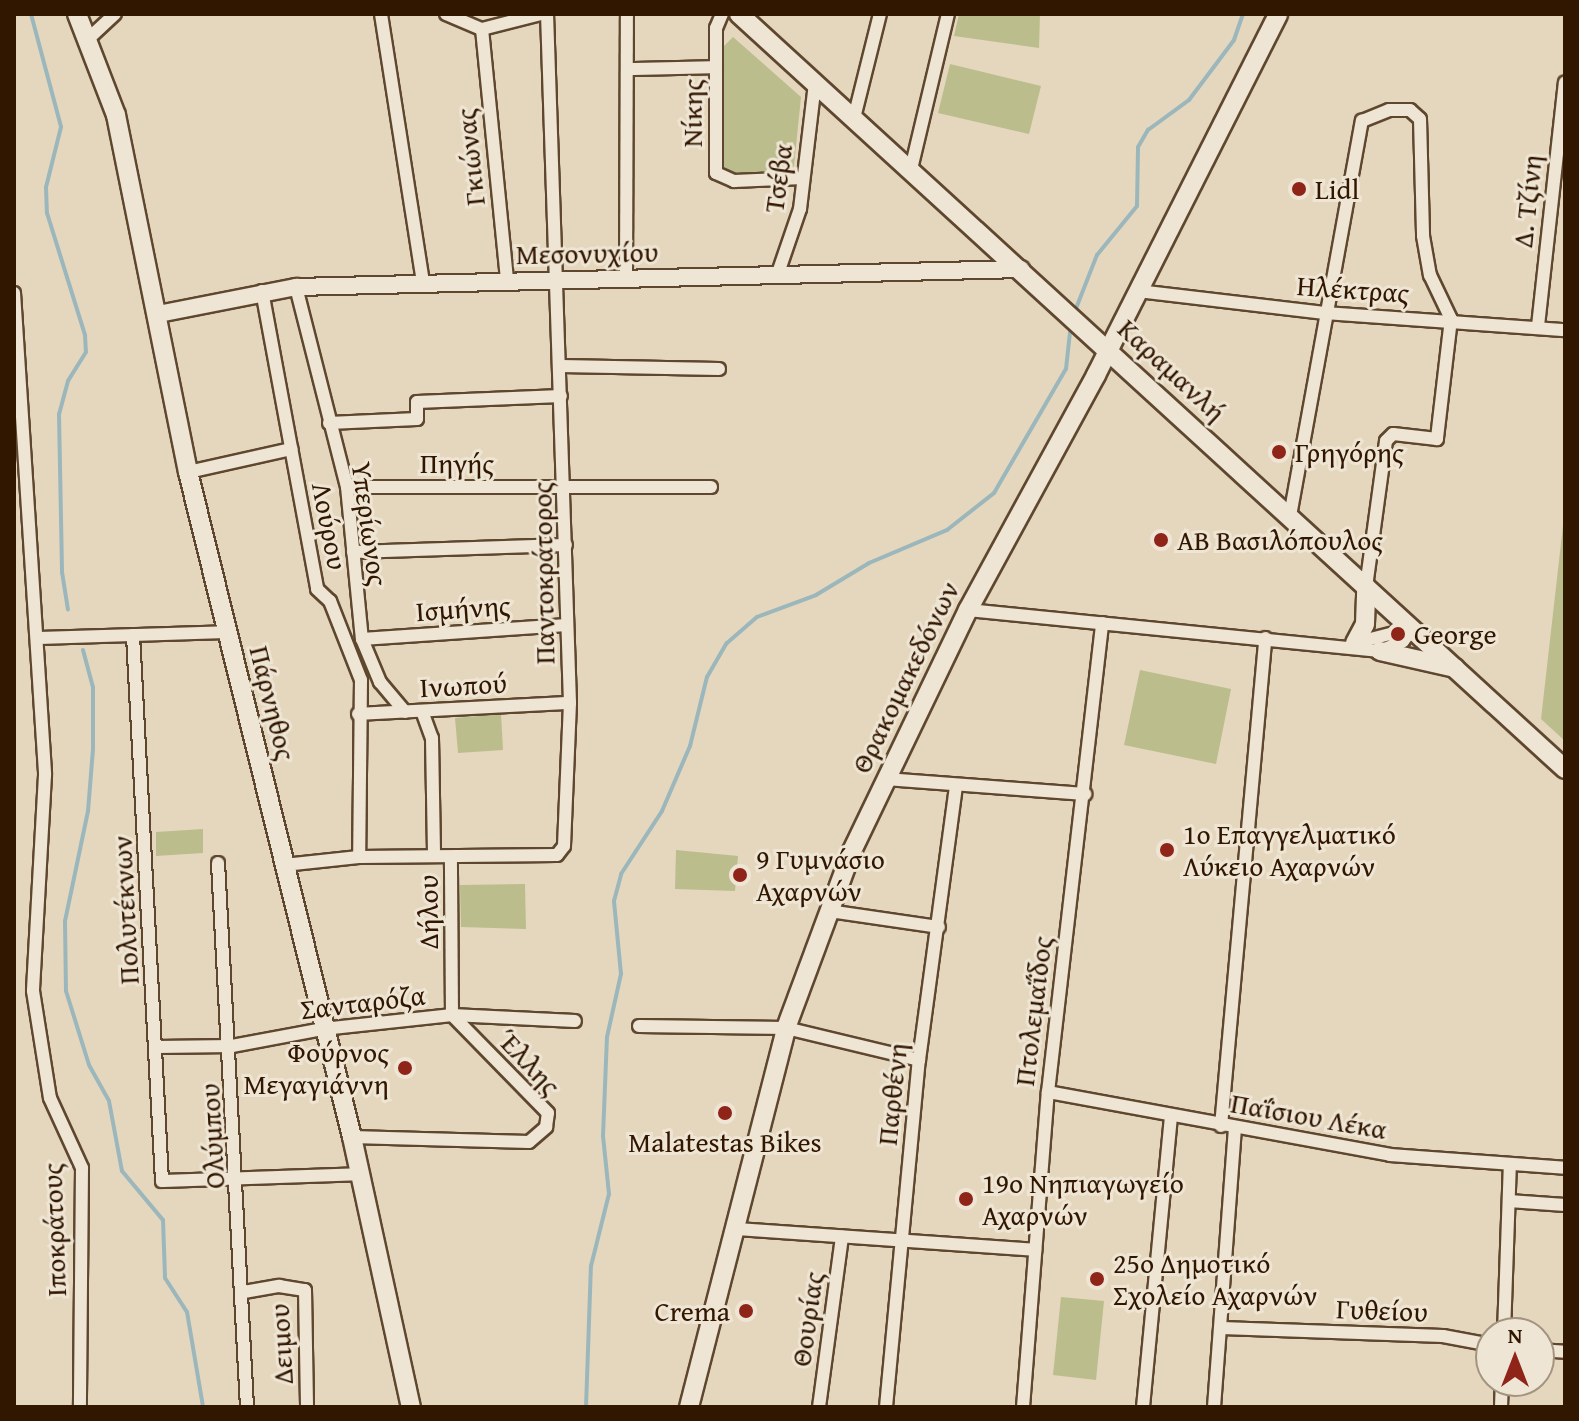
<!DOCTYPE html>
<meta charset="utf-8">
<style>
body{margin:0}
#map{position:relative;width:1579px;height:1421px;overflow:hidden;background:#e5d7bd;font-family:"Gentium Book Plus",serif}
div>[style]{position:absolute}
.green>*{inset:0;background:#bbbd8d}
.stream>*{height:4px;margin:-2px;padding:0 2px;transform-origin:2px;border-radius:2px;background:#9bb7bc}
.roads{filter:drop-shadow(2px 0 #5f472f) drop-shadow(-2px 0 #5f472f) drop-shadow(0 2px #5f472f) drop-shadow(0 -2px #5f472f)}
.minor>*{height:12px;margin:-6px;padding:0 6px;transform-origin:6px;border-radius:6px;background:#eee5d4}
.tertiary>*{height:16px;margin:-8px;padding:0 8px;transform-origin:8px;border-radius:8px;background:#eee5d4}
.secondary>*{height:18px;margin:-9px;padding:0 9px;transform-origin:9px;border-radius:9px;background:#eee5d4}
.dots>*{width:22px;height:22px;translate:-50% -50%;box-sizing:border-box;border:4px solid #eee5d4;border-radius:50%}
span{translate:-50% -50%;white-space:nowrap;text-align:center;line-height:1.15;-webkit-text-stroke:6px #eee5d4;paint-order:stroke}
.street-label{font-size:28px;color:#321700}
.poi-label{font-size:28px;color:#321700}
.left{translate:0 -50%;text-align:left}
.right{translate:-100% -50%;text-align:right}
.frame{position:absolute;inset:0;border:16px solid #321700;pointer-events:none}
.north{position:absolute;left:1475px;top:1317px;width:80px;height:80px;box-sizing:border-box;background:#eee5d4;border:2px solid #a3937f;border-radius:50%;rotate:0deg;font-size:22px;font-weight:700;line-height:32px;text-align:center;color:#321700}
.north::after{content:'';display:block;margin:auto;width:28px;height:36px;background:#8f2418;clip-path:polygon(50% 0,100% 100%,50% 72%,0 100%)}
</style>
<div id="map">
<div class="green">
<i style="clip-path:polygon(959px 14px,1040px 14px,1039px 48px,954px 36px)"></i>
<i style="clip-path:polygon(733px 37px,801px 97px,794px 166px,784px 176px,728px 176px,719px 167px,719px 51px)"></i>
<i style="clip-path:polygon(950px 64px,1041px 86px,1029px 134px,938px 113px)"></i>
<i style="clip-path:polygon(1565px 508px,1565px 741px,1541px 719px)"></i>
<i style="clip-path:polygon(1140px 670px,1231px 689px,1216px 764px,1124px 745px)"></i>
<i style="clip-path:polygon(501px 714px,503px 750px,458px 753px,455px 718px)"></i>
<i style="clip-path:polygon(203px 829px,203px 853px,156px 856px,156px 832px)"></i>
<i style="clip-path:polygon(676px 850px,738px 856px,735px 891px,675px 889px)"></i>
<i style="clip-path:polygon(525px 884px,526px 929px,461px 927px,460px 885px)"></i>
<i style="clip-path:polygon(1061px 1297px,1104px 1301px,1096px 1380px,1053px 1375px)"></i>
</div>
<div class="stream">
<i style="left:31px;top:14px;width:117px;rotate:75.1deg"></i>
<i style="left:61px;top:127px;width:62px;rotate:104deg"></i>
<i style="left:46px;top:187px;width:26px;rotate:88deg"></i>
<i style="left:47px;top:213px;width:128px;rotate:72.7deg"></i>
<i style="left:85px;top:335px;width:17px;rotate:87deg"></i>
<i style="left:86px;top:352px;width:34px;rotate:122deg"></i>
<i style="left:68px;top:381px;width:34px;rotate:105deg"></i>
<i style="left:59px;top:414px;width:158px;rotate:88.9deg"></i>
<i style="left:62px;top:572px;width:38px;rotate:81deg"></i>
<i style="left:1075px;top:311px;width:60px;rotate:-68.6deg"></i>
<i style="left:1097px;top:255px;width:63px;rotate:-50.8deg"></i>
<i style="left:1137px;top:206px;width:59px;rotate:-89deg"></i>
<i style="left:1138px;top:147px;width:20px;rotate:-60deg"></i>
<i style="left:1148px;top:130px;width:51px;rotate:-36.2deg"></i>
<i style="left:1189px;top:100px;width:75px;rotate:-53.1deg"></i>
<i style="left:1234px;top:40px;width:28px;rotate:-71deg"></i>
<i style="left:83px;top:650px;width:38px;rotate:75deg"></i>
<i style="left:93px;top:687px;width:62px;rotate:90deg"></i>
<i style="left:93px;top:749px;width:62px;rotate:94.6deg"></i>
<i style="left:88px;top:811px;width:112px;rotate:101.8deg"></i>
<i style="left:65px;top:921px;width:70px;rotate:89.2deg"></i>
<i style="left:66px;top:991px;width:77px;rotate:72.7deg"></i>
<i style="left:89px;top:1065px;width:41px;rotate:60.9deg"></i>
<i style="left:109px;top:1101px;width:71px;rotate:79.5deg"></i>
<i style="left:122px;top:1171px;width:64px;rotate:50.1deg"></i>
<i style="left:163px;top:1220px;width:58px;rotate:88deg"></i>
<i style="left:165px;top:1278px;width:40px;rotate:57.1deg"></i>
<i style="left:187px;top:1312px;width:96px;rotate:80.4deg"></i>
<i style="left:586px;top:1407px;width:141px;rotate:-88deg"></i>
<i style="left:591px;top:1266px;width:74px;rotate:-76deg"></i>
<i style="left:609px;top:1194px;width:58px;rotate:-95.9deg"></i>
<i style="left:603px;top:1136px;width:99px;rotate:-87.7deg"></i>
<i style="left:607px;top:1037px;width:65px;rotate:-77.5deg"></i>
<i style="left:621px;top:974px;width:73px;rotate:-95.5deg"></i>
<i style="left:614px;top:901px;width:28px;rotate:-75deg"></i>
<i style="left:621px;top:874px;width:75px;rotate:-56.9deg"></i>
<i style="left:662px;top:811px;width:71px;rotate:-66.7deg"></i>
<i style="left:690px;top:746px;width:71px;rotate:-76.2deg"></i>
<i style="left:707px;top:677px;width:39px;rotate:-60deg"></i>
<i style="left:727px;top:643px;width:40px;rotate:-41deg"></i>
<i style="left:757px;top:617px;width:63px;rotate:-20.4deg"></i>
<i style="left:816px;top:595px;width:62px;rotate:-31.1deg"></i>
<i style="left:869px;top:563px;width:85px;rotate:-22.9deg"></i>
<i style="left:947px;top:530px;width:60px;rotate:-38.2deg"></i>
<i style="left:994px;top:493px;width:143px;rotate:-59.9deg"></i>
<i style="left:1066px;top:369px;width:46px;rotate:-83.8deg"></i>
</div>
<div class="roads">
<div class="minor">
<i style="left:381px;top:14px;width:272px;rotate:81.1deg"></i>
<i style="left:446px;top:14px;width:39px;rotate:23deg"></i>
<i style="left:482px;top:29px;width:61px;rotate:-14.3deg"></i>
<i style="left:722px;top:14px;width:15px;rotate:113deg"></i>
<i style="left:716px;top:28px;width:145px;rotate:90deg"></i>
<i style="left:716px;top:173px;width:20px;rotate:24deg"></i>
<i style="left:734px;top:181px;width:69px;rotate:-2.5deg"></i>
<i style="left:482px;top:29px;width:253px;rotate:84.3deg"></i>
<i style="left:88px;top:39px;width:37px;rotate:-43deg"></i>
<i style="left:629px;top:69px;width:87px;rotate:-1.3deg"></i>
<i style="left:854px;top:118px;width:107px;rotate:-76deg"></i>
<i style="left:911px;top:169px;width:159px;rotate:-76.6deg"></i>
<i style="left:777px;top:276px;width:71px;rotate:-71.1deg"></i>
<i style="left:800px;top:209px;width:127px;rotate:-83.2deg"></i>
<i style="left:626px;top:278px;width:264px;rotate:-89.8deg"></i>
<i style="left:296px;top:287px;width:206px;rotate:75.7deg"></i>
<i style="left:347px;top:487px;width:153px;rotate:84.4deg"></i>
<i style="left:362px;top:639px;width:47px;rotate:67.3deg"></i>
<i style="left:380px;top:682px;width:39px;rotate:50deg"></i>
<i style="left:262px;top:291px;width:303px;rotate:79.5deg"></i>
<i style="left:317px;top:589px;width:18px;rotate:43deg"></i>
<i style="left:330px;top:601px;width:85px;rotate:68.6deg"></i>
<i style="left:361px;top:680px;width:177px;rotate:90.6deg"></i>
<i style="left:1138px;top:291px;width:188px;rotate:6.7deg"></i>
<i style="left:1325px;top:313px;width:241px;rotate:4.1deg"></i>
<i style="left:14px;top:293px;width:483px;rotate:86.3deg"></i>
<i style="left:45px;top:775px;width:216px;rotate:93.2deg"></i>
<i style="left:33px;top:991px;width:108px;rotate:81deg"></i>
<i style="left:50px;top:1098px;width:77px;rotate:65.4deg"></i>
<i style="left:82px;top:1168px;width:239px;rotate:90.5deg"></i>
<i style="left:1538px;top:326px;width:245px;rotate:-83.7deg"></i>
<i style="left:561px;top:366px;width:158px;rotate:1.1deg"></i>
<i style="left:329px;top:423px;width:88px;rotate:-2.6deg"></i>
<i style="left:417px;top:419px;width:17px;rotate:-90deg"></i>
<i style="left:417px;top:402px;width:144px;rotate:-2.4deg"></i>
<i style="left:188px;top:472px;width:106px;rotate:-12.6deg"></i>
<i style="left:347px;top:487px;width:364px"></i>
<i style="left:1290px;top:516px;width:402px;rotate:-79.7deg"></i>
<i style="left:1362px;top:121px;width:29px;rotate:-22deg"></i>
<i style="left:1389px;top:110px;width:21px"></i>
<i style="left:1410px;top:110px;width:13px;rotate:42deg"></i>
<i style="left:1420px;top:119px;width:117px;rotate:88.5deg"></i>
<i style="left:1423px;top:236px;width:40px;rotate:80deg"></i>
<i style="left:1430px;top:275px;width:49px;rotate:64.5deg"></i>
<i style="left:1451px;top:319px;width:121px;rotate:96.7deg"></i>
<i style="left:1437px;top:439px;width:44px;rotate:-173.5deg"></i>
<i style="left:1393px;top:434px;width:10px;rotate:135deg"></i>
<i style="left:1386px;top:441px;width:147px;rotate:97.8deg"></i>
<i style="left:353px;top:552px;width:213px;rotate:-1.9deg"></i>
<i style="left:968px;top:610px;width:414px;rotate:5.7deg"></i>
<i style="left:1380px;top:651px;width:25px;rotate:-23deg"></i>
<i style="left:1403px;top:641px;width:16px;rotate:-52deg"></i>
<i style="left:133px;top:635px;width:547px;rotate:86.96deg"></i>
<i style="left:162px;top:1181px;width:197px;rotate:-2deg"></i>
<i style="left:39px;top:638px;width:187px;rotate:-1.8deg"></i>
<i style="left:362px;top:639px;width:205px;rotate:-3.9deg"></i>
<i style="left:1355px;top:643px;width:60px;rotate:-14.5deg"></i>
<i style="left:422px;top:711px;width:29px;rotate:70deg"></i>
<i style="left:432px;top:738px;width:117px;rotate:89deg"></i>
<i style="left:358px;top:714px;width:212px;rotate:-3deg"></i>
<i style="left:885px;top:779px;width:201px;rotate:4.3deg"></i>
<i style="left:218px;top:863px;width:545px;rotate:86.95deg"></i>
<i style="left:284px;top:865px;width:75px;rotate:-6.1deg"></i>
<i style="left:359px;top:857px;width:198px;rotate:-0.6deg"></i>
<i style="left:557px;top:855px;width:11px;rotate:-52deg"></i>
<i style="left:564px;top:846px;width:143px;rotate:-87.6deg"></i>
<i style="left:570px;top:703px;width:689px;rotate:-91.91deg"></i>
<i style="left:829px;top:911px;width:111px;rotate:8.3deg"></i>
<i style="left:639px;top:1026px;width:147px;rotate:0.8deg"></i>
<i style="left:786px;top:1028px;width:137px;rotate:13.5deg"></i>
<i style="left:157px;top:1047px;width:75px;rotate:-0.8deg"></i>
<i style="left:232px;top:1046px;width:93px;rotate:-10.6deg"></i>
<i style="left:323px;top:1029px;width:130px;rotate:-6.2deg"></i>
<i style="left:452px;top:1015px;width:123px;rotate:2.8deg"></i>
<i style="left:1048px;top:1092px;width:348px;rotate:10.4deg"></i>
<i style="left:1390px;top:1155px;width:175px;rotate:4.2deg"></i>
<i style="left:1221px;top:1126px;width:490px;rotate:-84.8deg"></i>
<i style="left:352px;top:1137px;width:177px;rotate:1.6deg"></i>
<i style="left:529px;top:1142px;width:23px;rotate:-41deg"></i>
<i style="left:546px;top:1127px;width:14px;rotate:-82deg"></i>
<i style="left:548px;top:1113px;width:137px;rotate:-134.4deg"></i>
<i style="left:452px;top:1015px;width:157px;rotate:-90.4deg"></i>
<i style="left:1509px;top:1201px;width:56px;rotate:4.1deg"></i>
<i style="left:736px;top:1229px;width:300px;rotate:4deg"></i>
<i style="left:244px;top:1292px;width:36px;rotate:-10deg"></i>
<i style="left:279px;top:1286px;width:26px;rotate:9deg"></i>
<i style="left:305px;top:1290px;width:117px;rotate:89deg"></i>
<i style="left:1222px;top:1328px;width:221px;rotate:2.1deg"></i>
<i style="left:1443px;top:1336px;width:49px;rotate:10.6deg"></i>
<i style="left:1504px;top:1333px;width:169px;rotate:-88deg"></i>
<i style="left:1539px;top:1350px;width:26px;rotate:4deg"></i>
<i style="left:819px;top:1407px;width:172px;rotate:-82.3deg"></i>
<i style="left:886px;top:1407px;width:349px;rotate:-84.6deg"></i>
<i style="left:919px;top:1060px;width:276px;rotate:-82.3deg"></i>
<i style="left:1023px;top:1407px;width:316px;rotate:-85.5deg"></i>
<i style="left:1048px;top:1092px;width:472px;rotate:-83.4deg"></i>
<i style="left:1143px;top:1407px;width:292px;rotate:-84.5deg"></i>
<i style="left:1214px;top:1407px;width:280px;rotate:-85.7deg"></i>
<i style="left:1501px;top:1407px;width:26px;rotate:-88deg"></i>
</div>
<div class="tertiary">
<i style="left:158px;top:314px;width:141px;rotate:-11.1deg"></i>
<i style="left:296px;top:287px;width:725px;rotate:-1.42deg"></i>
</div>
<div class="secondary">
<i style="left:77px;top:14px;width:108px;rotate:68.9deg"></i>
<i style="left:116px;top:115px;width:364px;rotate:78.6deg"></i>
<i style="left:188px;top:472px;width:685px;rotate:76.15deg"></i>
<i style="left:352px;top:1137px;width:276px;rotate:77.7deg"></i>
<i style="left:739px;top:14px;width:1119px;rotate:42.43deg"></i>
<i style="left:1355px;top:643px;width:21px;rotate:-62deg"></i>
<i style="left:1365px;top:624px;width:37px;rotate:-88deg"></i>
<i style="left:1380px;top:651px;width:77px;rotate:12.8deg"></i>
<i style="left:689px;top:1407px;width:391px;rotate:-75.6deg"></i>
<i style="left:786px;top:1028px;width:187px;rotate:-69.6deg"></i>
<i style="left:851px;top:853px;width:270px;rotate:-64.3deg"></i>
<i style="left:968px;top:610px;width:268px;rotate:-61.4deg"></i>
<i style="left:1096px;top:375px;width:404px;rotate:-63.2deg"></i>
</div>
</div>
<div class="dots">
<i style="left:1299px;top:189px;background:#8f2418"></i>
<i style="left:1279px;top:452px;background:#8f2418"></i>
<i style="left:1161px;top:540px;background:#8f2418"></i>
<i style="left:1398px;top:634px;background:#8f2418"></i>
<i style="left:1167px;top:850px;background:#8f2418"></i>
<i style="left:740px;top:875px;background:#8f2418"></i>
<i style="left:405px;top:1068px;background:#8f2418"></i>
<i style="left:725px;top:1113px;background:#8f2418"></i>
<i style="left:966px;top:1199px;background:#8f2418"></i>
<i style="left:1097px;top:1279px;background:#8f2418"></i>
<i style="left:746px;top:1311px;background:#8f2418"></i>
</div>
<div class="street-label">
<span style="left:692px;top:113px;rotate:-90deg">Νίκης</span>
<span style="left:470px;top:157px;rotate:-96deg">Γκιώνας</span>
<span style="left:778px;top:178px;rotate:-82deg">Τσέβα</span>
<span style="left:1527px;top:201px;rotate:-84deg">Δ. Τζίνη</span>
<span style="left:587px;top:253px;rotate:-1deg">Μεσονυχίου</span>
<span style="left:1353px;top:289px;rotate:4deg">Ηλέκτρας</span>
<span style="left:1172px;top:370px;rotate:43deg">Καραμανλή</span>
<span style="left:457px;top:463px">Πηγής</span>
<span style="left:370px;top:524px;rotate:82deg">Υπερίωνος</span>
<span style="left:330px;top:526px;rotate:79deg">Λούρου</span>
<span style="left:543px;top:573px;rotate:-91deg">Παντοκράτορος</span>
<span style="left:463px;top:608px;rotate:-4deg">Ισμήνης</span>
<span style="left:905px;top:677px;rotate:-64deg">Θρακομακεδόνων</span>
<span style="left:463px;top:685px;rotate:-3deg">Ινωπού</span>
<span style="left:273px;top:703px;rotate:76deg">Πάρνηθος</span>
<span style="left:125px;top:910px;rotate:-93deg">Πολυτέκνων</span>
<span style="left:428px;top:912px;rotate:-90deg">Δήλου</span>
<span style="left:363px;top:1002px;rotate:-7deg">Σανταρόζα</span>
<span style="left:1033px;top:1011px;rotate:-83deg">Πτολεμαΐδος</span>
<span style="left:529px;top:1062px;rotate:47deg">Έλλης</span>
<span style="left:892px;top:1094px;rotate:-84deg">Παρθένη</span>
<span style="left:1309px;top:1116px;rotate:10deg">Παΐσιου Λέκα</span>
<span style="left:212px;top:1136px;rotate:-93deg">Ολύμπου</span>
<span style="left:54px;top:1230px;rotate:-92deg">Ιποκράτους</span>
<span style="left:1382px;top:1310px;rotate:2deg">Γυθείου</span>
<span style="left:807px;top:1319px;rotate:-82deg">Θουρίας</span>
<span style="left:281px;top:1344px;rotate:-93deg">Δειμου</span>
</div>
<div class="poi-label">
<span class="left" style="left:1315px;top:189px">Lidl</span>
<span class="left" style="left:1295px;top:452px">Γρηγόρης</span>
<span class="left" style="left:1177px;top:540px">ΑΒ Βασιλόπουλος</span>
<span class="left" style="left:1414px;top:634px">George</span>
<span class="left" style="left:1183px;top:850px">1ο Επαγγελματικό<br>Λύκειο Αχαρνών</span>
<span class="left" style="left:756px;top:875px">9 Γυμνάσιο<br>Αχαρνών</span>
<span class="right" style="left:389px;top:1068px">Φούρνος<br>Μεγαγιάννη</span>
<span style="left:725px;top:1142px">Malatestas Bikes</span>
<span class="left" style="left:982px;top:1199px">19ο Νηπιαγωγείο<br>Αχαρνών</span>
<span class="left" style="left:1113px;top:1279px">25ο Δημοτικό<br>Σχολείο Αχαρνών</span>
<span class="right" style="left:730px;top:1311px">Crema</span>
</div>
<div class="frame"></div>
<div class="north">N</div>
</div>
